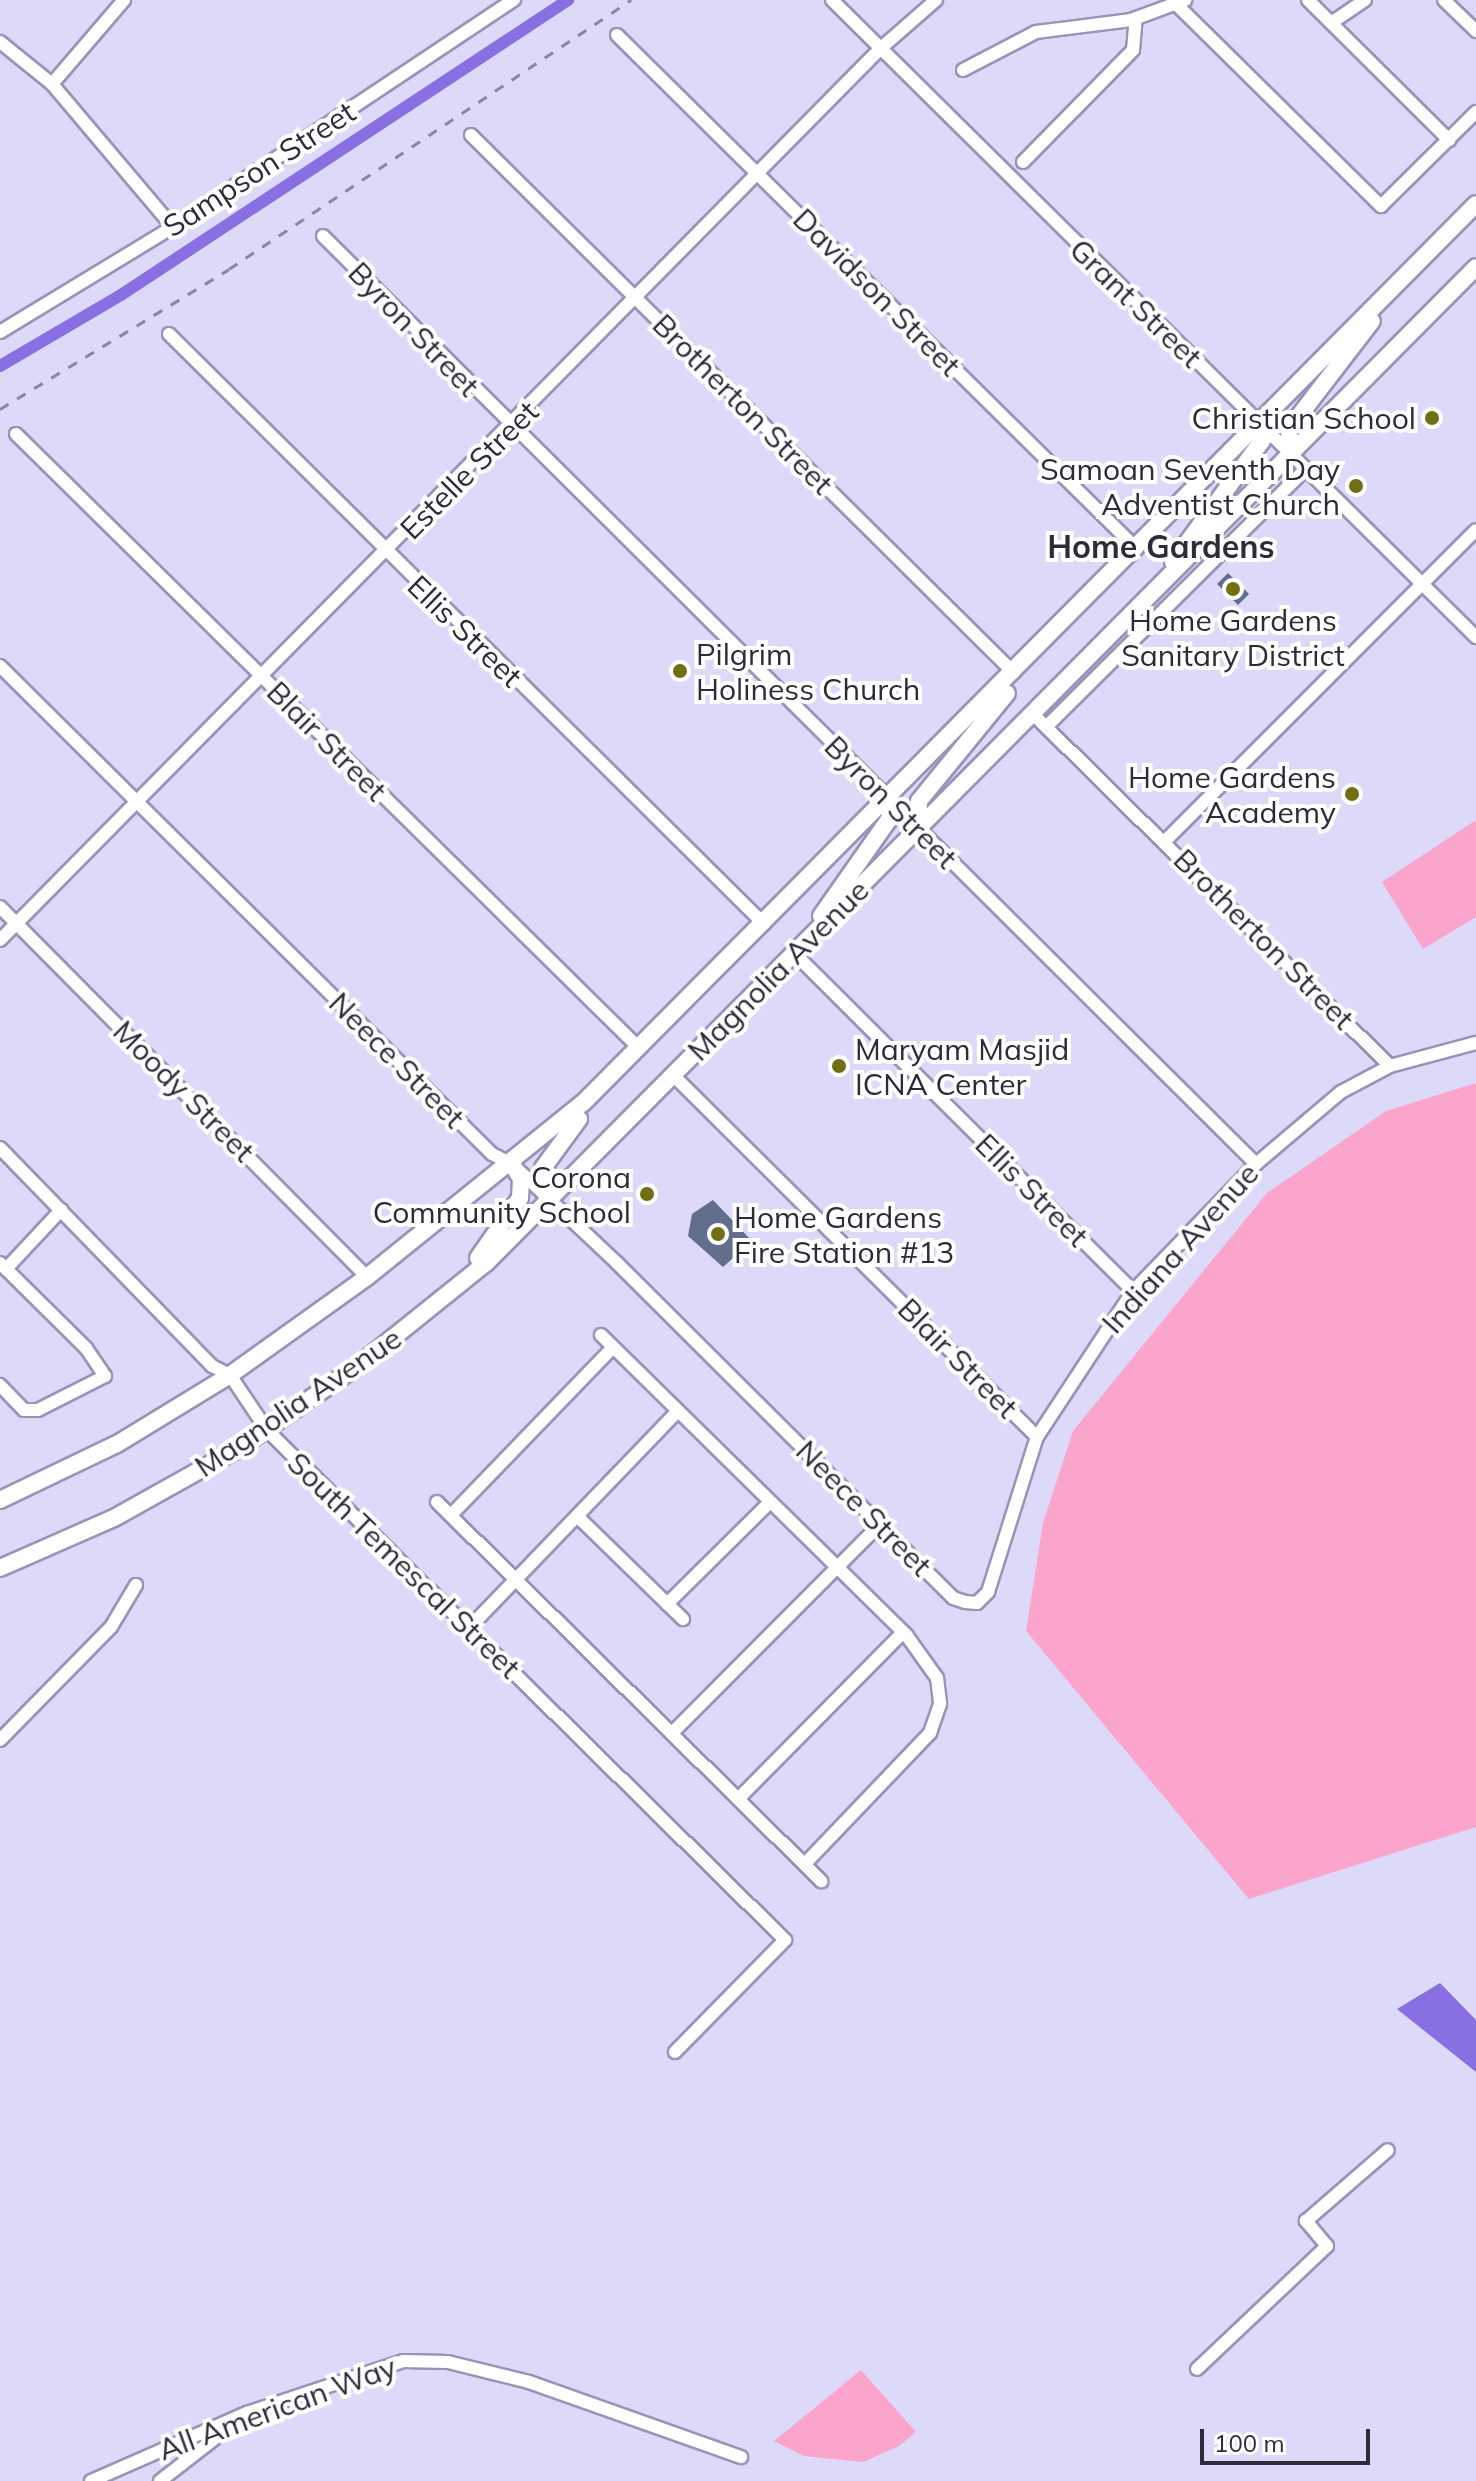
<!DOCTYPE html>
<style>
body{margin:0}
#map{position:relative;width:1476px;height:2481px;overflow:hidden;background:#ddd9f9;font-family:Mulish,sans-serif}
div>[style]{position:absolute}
.green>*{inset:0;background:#fba5cd}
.water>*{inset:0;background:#8870e2}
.stream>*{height:3px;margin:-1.5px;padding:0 1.5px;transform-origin:1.5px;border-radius:1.5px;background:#8870e2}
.canal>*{height:12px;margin:-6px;padding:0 6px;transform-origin:6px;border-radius:6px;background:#8870e2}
.building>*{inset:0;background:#636e8f}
.roads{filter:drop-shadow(2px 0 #9894b8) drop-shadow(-2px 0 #9894b8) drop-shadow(0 2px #9894b8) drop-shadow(0 -2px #9894b8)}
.minor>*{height:12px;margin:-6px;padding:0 6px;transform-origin:6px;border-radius:6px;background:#fff}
.major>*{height:16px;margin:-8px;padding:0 8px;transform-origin:8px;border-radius:8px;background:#fff}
.rail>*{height:3px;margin-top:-1.5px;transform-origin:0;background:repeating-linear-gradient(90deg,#8a879f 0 10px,transparent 0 20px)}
.dots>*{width:22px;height:22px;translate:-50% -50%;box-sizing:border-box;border:4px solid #fff;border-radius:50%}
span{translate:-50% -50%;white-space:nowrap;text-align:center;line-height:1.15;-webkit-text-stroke:8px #fff;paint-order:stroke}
.street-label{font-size:30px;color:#2d2b3a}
.poi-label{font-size:30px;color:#2d2b3a}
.right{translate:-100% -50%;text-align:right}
.left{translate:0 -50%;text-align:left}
.neighbourhood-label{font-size:32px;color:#2d2b3a;font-weight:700}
.scale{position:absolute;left:1200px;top:2429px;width:170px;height:36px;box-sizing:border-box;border:4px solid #2d2b3a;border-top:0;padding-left:10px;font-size:24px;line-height:28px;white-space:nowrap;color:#2d2b3a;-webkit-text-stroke:6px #fff;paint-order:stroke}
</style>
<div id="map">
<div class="green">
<i style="clip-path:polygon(1476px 820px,1476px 917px,1423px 949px,1382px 882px)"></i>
<i style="clip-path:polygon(1476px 1083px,1476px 1827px,1249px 1899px,1026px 1631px,1043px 1523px,1073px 1431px,1267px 1193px,1386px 1111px)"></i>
<i style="clip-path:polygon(861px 2370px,916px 2432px,899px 2446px,863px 2462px,804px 2456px,774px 2441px)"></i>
</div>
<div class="water">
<i style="clip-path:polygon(1440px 1983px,1476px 2020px,1476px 2072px,1397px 2009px)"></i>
</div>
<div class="stream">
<i style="left:196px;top:240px;width:5px;rotate:53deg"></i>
</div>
<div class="canal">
<i style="left:0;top:366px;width:140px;rotate:-30.4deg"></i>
<i style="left:121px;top:295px;width:536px;rotate:-33.42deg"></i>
</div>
<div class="building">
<i style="clip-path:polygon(1228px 573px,1249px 594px,1238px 605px,1217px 584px)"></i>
<i style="clip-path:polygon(713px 1200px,752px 1241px,723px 1267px,688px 1236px,692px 1214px)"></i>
</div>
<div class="roads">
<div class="minor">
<i style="left:832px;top:0;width:906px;rotate:44.69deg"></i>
<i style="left:1308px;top:0;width:199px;rotate:44.8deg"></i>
<i style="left:1444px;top:0;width:45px;rotate:44.1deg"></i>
<i style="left:1176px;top:4px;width:288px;rotate:44.6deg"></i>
<i style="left:1381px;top:206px;width:134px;rotate:-44.7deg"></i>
<i style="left:1331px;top:23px;width:41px;rotate:-34.1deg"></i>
<i style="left:617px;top:35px;width:731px;rotate:44.67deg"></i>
<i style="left:0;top:42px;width:67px;rotate:38.9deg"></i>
<i style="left:52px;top:84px;width:187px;rotate:49.8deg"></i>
<i style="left:963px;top:70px;width:82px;rotate:-27.5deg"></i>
<i style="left:1036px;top:32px;width:96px;rotate:-7.2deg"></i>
<i style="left:1131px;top:20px;width:58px;rotate:-20.3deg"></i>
<i style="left:52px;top:84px;width:111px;rotate:-49.4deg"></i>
<i style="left:471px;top:135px;width:764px;rotate:44.73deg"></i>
<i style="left:1023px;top:162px;width:157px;rotate:-45.5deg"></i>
<i style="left:1133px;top:50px;width:32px;rotate:-85deg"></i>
<i style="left:323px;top:236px;width:1316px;rotate:44.85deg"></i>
<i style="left:0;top:332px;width:202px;rotate:-31.3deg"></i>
<i style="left:173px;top:227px;width:410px;rotate:-33.7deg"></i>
<i style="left:169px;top:334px;width:838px;rotate:44.76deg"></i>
<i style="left:16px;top:434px;width:875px;rotate:44.58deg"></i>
<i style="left:0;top:666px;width:693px;rotate:44.77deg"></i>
<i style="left:492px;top:1154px;width:22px;rotate:27deg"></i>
<i style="left:512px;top:1164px;width:144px;rotate:43.3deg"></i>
<i style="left:617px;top:1263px;width:474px;rotate:44.9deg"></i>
<i style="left:953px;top:1598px;width:13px;rotate:18deg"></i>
<i style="left:965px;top:1602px;width:12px;rotate:5deg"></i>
<i style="left:977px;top:1603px;width:16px;rotate:-45deg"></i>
<i style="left:988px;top:1592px;width:163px;rotate:-72.5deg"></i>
<i style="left:1037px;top:1437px;width:175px;rotate:-56.7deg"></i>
<i style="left:1133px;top:1291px;width:177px;rotate:-45.9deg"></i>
<i style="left:1256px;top:1164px;width:111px;rotate:-40.3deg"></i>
<i style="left:1341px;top:1092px;width:55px;rotate:-28deg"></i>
<i style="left:1390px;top:1066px;width:89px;rotate:-15deg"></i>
<i style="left:1033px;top:714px;width:501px;rotate:44.6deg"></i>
<i style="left:1046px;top:727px;width:366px;rotate:-44.8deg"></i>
<i style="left:1166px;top:840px;width:438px;rotate:-45deg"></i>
<i style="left:0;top:907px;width:521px;rotate:45.23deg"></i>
<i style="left:0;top:940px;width:1254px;rotate:-45.36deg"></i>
<i style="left:881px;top:48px;width:73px;rotate:-41.1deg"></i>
<i style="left:795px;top:954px;width:477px;rotate:44.9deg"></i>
<i style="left:674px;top:1076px;width:512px;rotate:44.84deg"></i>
<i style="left:0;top:1148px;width:304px;rotate:45.8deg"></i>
<i style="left:212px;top:1366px;width:20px;rotate:27deg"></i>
<i style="left:230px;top:1375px;width:66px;rotate:56.1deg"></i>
<i style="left:267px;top:1430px;width:727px;rotate:44.55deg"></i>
<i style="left:785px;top:1940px;width:157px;rotate:134.5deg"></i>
<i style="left:0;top:1263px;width:121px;rotate:44.7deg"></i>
<i style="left:86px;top:1348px;width:34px;rotate:56deg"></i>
<i style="left:105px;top:1376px;width:75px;rotate:153.1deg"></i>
<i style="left:38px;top:1410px;width:14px;rotate:180deg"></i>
<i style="left:24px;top:1410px;width:35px;rotate:-134deg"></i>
<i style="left:6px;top:1269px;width:81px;rotate:-47deg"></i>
<i style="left:601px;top:1335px;width:429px;rotate:44.5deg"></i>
<i style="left:907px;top:1636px;width:52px;rotate:54.5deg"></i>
<i style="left:937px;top:1678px;width:26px;rotate:83deg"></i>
<i style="left:940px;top:1704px;width:31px;rotate:109deg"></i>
<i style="left:930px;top:1733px;width:181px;rotate:133.7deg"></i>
<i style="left:437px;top:1502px;width:540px;rotate:44.62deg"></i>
<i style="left:451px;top:1515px;width:233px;rotate:-46deg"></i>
<i style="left:577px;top:1516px;width:148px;rotate:44.2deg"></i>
<i style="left:667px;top:1604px;width:145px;rotate:-44.7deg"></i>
<i style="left:469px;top:1628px;width:301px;rotate:-46.1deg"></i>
<i style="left:672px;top:1733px;width:279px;rotate:-45.1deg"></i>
<i style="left:0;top:1740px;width:158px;rotate:-45.5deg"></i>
<i style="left:111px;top:1627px;width:49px;rotate:-59.2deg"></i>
<i style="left:738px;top:1799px;width:235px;rotate:-45.3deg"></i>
<i style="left:1197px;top:2369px;width:179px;rotate:-43.4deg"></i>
<i style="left:1327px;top:2246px;width:33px;rotate:-130deg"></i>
<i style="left:1306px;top:2221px;width:108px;rotate:-40.9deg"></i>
<i style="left:91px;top:2481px;width:170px;rotate:-23.6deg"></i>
<i style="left:247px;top:2413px;width:164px;rotate:-18.4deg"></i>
<i style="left:403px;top:2361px;width:45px;rotate:1.3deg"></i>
<i style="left:448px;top:2362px;width:83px;rotate:13.9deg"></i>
<i style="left:529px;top:2382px;width:225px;rotate:19.5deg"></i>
<i style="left:160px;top:2481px;width:108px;rotate:-37.8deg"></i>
</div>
<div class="major">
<i style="left:1291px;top:454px;width:25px;rotate:-95deg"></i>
<i style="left:1289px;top:429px;width:136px;rotate:-52.5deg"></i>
<i style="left:1173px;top:562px;width:150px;rotate:-53.7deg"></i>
<i style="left:1262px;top:441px;width:19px;rotate:-96deg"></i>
<i style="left:917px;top:830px;width:29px;rotate:-86deg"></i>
<i style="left:919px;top:801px;width:139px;rotate:-50.8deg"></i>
<i style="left:821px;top:916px;width:120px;rotate:-54.9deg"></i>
<i style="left:890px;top:818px;width:19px;rotate:-96deg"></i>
<i style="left:547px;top:1199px;width:31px;rotate:-97deg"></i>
<i style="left:543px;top:1168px;width:61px;rotate:-53.7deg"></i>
<i style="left:478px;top:1258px;width:73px;rotate:-55deg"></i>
<i style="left:520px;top:1198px;width:19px;rotate:-87deg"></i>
<i style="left:521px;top:1179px;width:17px;rotate:-121deg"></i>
<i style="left:0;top:1500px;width:130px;rotate:-25.6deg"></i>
<i style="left:117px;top:1444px;width:132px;rotate:-31.4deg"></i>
<i style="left:230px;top:1375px;width:168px;rotate:-35.6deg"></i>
<i style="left:367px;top:1277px;width:277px;rotate:-38.9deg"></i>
<i style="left:583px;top:1103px;width:1267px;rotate:-45.19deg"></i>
<i style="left:0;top:1568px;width:124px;rotate:-23.7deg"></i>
<i style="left:114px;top:1518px;width:143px;rotate:-29.2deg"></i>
<i style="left:239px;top:1448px;width:146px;rotate:-34.7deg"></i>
<i style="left:359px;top:1365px;width:163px;rotate:-38.8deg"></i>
<i style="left:486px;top:1263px;width:1404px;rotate:-45.17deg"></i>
</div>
</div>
<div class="rail">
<i style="left:0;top:409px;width:268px;rotate:-31.4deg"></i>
<i style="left:229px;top:269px;width:484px;rotate:-33.8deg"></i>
</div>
<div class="dots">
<i style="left:1432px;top:418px;background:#6f7014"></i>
<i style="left:1356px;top:486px;background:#6f7014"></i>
<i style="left:1233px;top:589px;background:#6f7014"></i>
<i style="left:680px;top:671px;background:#6f7014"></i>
<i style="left:1352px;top:794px;background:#6f7014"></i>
<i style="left:839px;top:1066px;background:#6f7014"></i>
<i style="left:647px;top:1194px;background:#6f7014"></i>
<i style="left:718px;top:1234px;background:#6f7014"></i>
</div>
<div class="street-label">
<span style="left:259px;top:169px;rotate:-33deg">Sampson Street</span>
<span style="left:877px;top:292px;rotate:45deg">Davidson Street</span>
<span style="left:1136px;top:303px;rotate:44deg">Grant Street</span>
<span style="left:414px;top:329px;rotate:46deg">Byron Street</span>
<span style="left:743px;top:404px;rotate:45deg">Brotherton Street</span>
<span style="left:469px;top:470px;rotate:-45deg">Estelle Street</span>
<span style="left:465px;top:631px;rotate:44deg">Ellis Street</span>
<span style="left:327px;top:741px;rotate:45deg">Blair Street</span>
<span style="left:891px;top:802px;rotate:45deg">Byron Street</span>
<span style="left:1264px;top:939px;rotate:45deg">Brotherton Street</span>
<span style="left:778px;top:970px;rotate:-45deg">Magnolia Avenue</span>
<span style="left:397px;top:1060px;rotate:45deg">Neece Street</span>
<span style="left:184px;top:1091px;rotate:45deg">Moody Street</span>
<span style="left:1032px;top:1190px;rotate:45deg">Ellis Street</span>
<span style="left:1180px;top:1248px;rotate:-48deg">Indiana Avenue</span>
<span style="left:958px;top:1358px;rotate:45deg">Blair Street</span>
<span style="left:298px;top:1402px;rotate:-34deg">Magnolia Avenue</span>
<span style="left:864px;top:1508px;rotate:45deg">Neece Street</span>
<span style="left:404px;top:1565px;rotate:44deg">South Temescal Street</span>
<span style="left:277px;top:2408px;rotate:-20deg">All American Way</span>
</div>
<div class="poi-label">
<span class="right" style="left:1416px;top:418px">Christian School</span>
<span class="right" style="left:1340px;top:486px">Samoan Seventh Day<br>Adventist Church</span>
<span style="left:1233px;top:637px">Home Gardens<br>Sanitary District</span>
<span class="left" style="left:696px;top:671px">Pilgrim<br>Holiness Church</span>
<span class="right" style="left:1336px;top:794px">Home Gardens<br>Academy</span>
<span class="left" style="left:855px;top:1066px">Maryam Masjid<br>ICNA Center</span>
<span class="right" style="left:631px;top:1194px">Corona<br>Community School</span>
<span class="left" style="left:734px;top:1234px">Home Gardens<br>Fire Station #13</span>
</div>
<div class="neighbourhood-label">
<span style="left:1161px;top:546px">Home Gardens</span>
</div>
<div class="scale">100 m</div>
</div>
